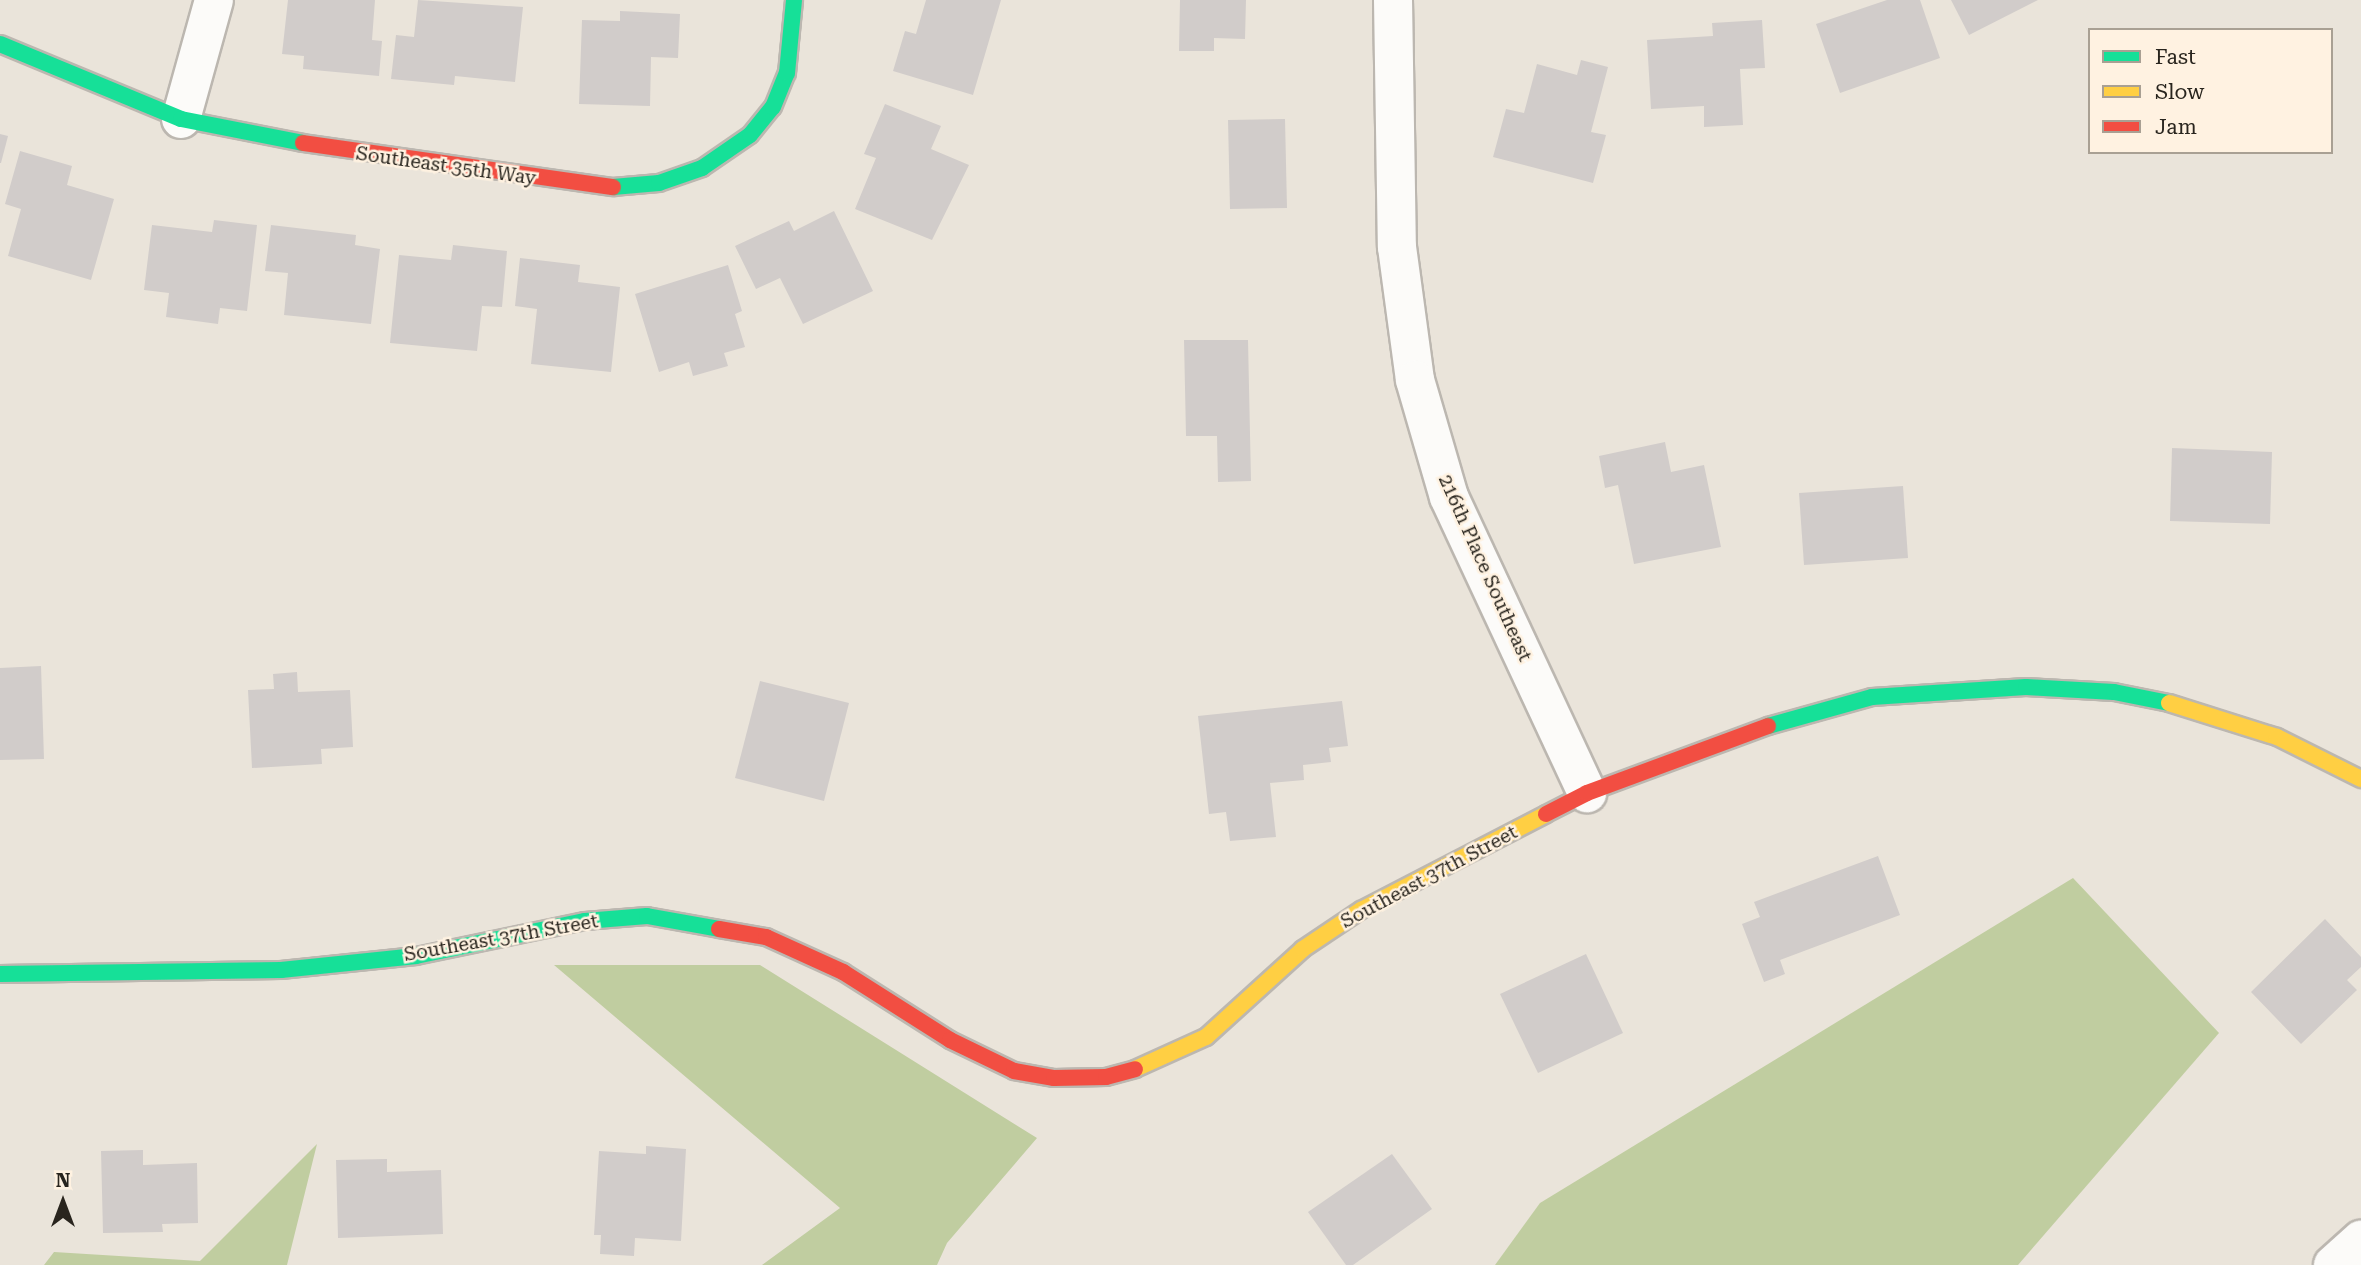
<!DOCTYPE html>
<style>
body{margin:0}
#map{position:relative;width:2361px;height:1265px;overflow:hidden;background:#eae4da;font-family:"Roboto Serif",serif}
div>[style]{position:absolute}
.forest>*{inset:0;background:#c0cda0}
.building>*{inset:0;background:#d1ccca}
.roads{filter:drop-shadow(2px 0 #bcb7b0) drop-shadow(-2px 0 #bcb7b0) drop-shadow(0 2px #bcb7b0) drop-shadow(0 -2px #bcb7b0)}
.street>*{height:38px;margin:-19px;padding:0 19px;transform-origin:19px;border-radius:19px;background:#fcfbf9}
.fast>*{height:16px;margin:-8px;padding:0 8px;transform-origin:8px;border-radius:8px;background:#16e098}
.slow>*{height:16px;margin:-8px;padding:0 8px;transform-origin:8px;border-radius:8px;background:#ffcf43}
.jam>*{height:16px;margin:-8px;padding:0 8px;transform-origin:8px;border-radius:8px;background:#f24e42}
span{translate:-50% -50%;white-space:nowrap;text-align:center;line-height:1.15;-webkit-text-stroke:5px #fff2e1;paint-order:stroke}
.street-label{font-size:19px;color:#29251e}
.legend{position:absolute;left:2088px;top:28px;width:245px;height:126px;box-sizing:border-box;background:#fff2e1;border:2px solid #a9a093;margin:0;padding:9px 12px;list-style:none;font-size:21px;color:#29251e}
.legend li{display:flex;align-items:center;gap:14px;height:35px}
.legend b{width:35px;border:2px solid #a9a093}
.north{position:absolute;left:28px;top:1167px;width:70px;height:70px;-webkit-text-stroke:5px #fff2e1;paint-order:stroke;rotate:0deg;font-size:19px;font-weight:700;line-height:28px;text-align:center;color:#29251e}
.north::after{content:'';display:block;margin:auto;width:24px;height:32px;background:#29251e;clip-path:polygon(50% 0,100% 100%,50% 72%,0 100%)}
</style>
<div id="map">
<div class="forest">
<i style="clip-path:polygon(2073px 878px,2219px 1033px,2018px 1265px,1495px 1265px,1540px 1203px)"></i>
<i style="clip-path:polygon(554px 965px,760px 965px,1037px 1138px,947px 1243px,937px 1265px,762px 1265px,840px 1208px)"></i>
<i style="clip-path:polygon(317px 1144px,287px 1265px,44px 1265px,54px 1252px,200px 1261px)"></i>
</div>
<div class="building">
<i style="clip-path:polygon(288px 0,375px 0,372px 40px,382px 41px,379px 76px,303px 69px,304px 56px,282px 54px)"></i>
<i style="clip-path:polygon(418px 0,523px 7px,515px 82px,455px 76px,454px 85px,391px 79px,396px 35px,414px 37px)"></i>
<i style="clip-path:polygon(926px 0,1001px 0,973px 95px,893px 71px,905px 31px,916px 34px)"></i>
<i style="clip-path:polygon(1180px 0,1246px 0,1245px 39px,1214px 38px,1214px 51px,1179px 51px)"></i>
<i style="clip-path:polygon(1887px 0,1920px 0,1940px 58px,1840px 93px,1816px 24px)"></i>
<i style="clip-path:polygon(1951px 0,2038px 0,1969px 35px)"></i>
<i style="clip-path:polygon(620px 11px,680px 14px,678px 58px,651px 57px,650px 106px,579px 104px,582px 20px,620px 21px)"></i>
<i style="clip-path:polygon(1762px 20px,1765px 68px,1740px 69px,1743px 125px,1704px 127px,1704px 106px,1651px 109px,1647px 40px,1713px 36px,1712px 23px)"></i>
<i style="clip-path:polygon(1581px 60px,1608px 67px,1591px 132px,1606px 135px,1593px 183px,1493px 157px,1506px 109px,1524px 113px,1537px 64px,1577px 75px)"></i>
<i style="clip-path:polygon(885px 104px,941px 126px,931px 149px,969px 165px,932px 240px,855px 209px,876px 158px,864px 154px)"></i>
<i style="clip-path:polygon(1285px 119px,1287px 208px,1230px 209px,1228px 120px)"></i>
<i style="clip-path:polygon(0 134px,8px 136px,1px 163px,0 163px)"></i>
<i style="clip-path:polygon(20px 151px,72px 166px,67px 185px,114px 199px,91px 280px,8px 256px,21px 209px,5px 204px)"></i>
<i style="clip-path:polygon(834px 211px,873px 291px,803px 324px,780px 278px,756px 289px,735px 246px,789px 221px,794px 231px)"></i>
<i style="clip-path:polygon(214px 220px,257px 225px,247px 311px,220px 308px,218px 324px,166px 317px,169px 293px,144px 290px,152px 225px,212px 232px)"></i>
<i style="clip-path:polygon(271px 225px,356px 235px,355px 245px,380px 249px,371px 324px,284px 315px,288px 273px,265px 271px)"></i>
<i style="clip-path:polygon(453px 245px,507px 251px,502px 307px,482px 306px,477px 351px,390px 343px,399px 255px,451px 260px)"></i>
<i style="clip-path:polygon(520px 258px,580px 265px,578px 282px,620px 287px,611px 372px,531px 364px,537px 309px,515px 306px)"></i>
<i style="clip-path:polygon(728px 265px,742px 311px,735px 314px,745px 347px,724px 353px,728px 366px,693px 376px,689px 362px,659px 372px,635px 294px)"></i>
<i style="clip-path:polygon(1184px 340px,1248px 340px,1251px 481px,1218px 482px,1217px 436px,1186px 436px)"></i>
<i style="clip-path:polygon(1665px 442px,1671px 472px,1704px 465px,1721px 547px,1634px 564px,1618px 485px,1605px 488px,1599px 456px)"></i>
<i style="clip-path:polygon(2172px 448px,2272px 452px,2270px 524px,2170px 521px)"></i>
<i style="clip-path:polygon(1903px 486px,1908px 558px,1804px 565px,1799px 493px)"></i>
<i style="clip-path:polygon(41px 666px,44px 759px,0 760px,0 668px)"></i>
<i style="clip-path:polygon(297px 672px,298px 692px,350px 690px,353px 747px,321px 749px,322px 764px,252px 768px,248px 690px,274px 689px,273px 674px)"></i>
<i style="clip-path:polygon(760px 681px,849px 703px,824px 801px,735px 778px)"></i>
<i style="clip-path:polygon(1342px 701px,1348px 746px,1329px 748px,1331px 762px,1303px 765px,1304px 780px,1270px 783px,1276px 837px,1230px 841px,1226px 812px,1209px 814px,1198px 716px)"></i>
<i style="clip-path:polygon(1878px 856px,1900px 915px,1780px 960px,1785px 974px,1764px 982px,1742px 924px,1760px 917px,1754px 902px)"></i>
<i style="clip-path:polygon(2325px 919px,2361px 957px,2361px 967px,2347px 980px,2357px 990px,2301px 1044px,2251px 992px)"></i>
<i style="clip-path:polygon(1586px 954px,1623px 1033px,1538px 1073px,1500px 994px)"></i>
<i style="clip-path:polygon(646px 1146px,686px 1149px,681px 1241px,635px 1238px,634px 1256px,600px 1254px,601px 1235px,594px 1235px,599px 1151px,646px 1154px)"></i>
<i style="clip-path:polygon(143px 1150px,143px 1165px,197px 1163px,198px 1223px,162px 1224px,163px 1232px,103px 1233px,101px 1151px)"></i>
<i style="clip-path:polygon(1392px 1154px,1432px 1209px,1353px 1265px,1346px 1265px,1308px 1212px)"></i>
<i style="clip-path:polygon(387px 1159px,387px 1172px,441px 1170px,443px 1234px,338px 1238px,336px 1160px)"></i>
</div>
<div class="roads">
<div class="street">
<i style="left:1393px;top:0;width:247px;rotate:89.1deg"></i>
<i style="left:1397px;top:247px;width:134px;rotate:82.3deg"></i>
<i style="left:1415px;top:380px;width:122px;rotate:73.8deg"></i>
<i style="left:1449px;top:497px;width:327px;rotate:65deg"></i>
<i style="left:181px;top:119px;width:123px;rotate:-74.5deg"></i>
<i style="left:2333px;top:1265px;width:38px;rotate:-42deg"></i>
</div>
<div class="fast">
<i style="left:0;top:44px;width:196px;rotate:22.5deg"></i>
<i style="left:181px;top:119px;width:124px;rotate:11.1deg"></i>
<i style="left:613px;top:187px;width:46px;rotate:-5deg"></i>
<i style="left:659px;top:183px;width:46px;rotate:-19.2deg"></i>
<i style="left:702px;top:168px;width:58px;rotate:-34.5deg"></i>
<i style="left:750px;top:135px;width:36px;rotate:-51deg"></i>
<i style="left:773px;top:107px;width:37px;rotate:-68deg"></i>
<i style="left:787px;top:73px;width:73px;rotate:-84.5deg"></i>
<i style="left:1768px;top:726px;width:108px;rotate:-15.6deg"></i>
<i style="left:1872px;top:697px;width:154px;rotate:-3.7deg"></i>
<i style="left:2026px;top:687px;width:88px;rotate:3.3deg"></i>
<i style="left:2114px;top:692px;width:56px;rotate:11.3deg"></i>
<i style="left:0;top:974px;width:281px;rotate:-0.8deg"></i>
<i style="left:281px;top:970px;width:136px;rotate:-5.9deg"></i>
<i style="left:416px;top:956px;width:173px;rotate:-11.7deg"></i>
<i style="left:585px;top:921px;width:62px;rotate:-4.6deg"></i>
<i style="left:647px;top:916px;width:73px;rotate:10.2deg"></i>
</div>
<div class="slow">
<i style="left:2169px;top:703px;width:113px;rotate:17.5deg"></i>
<i style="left:2277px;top:737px;width:94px;rotate:26.6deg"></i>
<i style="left:1135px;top:1069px;width:78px;rotate:-24.3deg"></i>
<i style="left:1206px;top:1037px;width:131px;rotate:-42.2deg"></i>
<i style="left:1303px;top:949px;width:70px;rotate:-33.9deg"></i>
<i style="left:1361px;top:910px;width:208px;rotate:-27.4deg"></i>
</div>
<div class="jam">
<i style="left:303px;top:143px;width:313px;rotate:8.1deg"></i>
<i style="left:1546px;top:814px;width:46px;rotate:-27.1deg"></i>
<i style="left:1587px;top:793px;width:193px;rotate:-20.3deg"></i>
<i style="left:719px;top:929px;width:48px;rotate:9.7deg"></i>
<i style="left:766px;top:937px;width:85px;rotate:24.4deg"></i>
<i style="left:843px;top:972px;width:127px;rotate:32.4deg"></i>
<i style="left:950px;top:1040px;width:71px;rotate:25.8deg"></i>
<i style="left:1014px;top:1071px;width:41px;rotate:9.9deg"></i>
<i style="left:1054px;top:1078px;width:52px;rotate:-1.1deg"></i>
<i style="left:1106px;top:1077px;width:30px;rotate:-15deg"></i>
</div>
</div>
<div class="street-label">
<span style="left:446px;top:166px;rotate:8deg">Southeast 35th Way</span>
<span style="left:1485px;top:568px;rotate:66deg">216th Place Southeast</span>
<span style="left:1429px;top:877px;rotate:-28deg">Southeast 37th Street</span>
<span style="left:501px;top:938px;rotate:-10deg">Southeast 37th Street</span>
</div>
<ul class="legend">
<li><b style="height:9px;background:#16e098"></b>Fast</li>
<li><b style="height:9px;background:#ffcf43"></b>Slow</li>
<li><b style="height:9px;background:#f24e42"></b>Jam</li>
</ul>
<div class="north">N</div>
</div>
